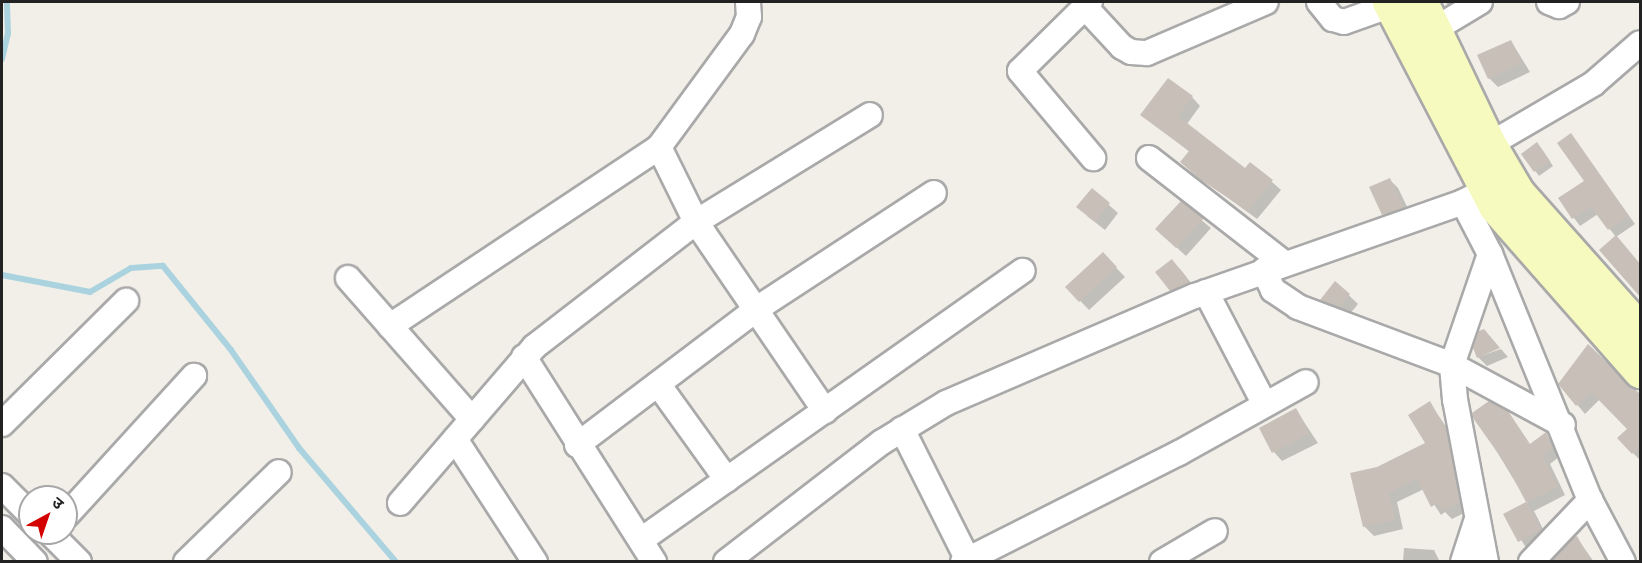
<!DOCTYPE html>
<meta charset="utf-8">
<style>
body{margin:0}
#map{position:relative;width:1642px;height:563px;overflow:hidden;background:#f2efe9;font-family:Mulish,"Noto Sans Devanagari",sans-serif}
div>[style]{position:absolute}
.shadow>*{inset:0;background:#0003}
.stream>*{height:6px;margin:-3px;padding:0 3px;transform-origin:3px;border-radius:3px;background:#aad3df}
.building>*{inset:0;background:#c7bfb8}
.roads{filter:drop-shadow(2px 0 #a9a9a9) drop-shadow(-2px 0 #a9a9a9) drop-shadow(0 2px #a9a9a9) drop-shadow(0 -2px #a9a9a9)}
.street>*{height:24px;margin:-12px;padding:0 12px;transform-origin:12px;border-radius:12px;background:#fff}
.secondary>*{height:33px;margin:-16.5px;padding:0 16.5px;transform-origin:16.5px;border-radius:16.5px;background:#f7fabf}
span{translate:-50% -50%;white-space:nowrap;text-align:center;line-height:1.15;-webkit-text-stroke:6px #fff;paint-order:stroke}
.frame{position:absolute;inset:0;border:3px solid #222;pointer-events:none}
.north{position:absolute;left:18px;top:485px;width:60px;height:60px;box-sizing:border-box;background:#fff;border:2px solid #a7a7a7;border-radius:50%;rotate:40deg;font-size:16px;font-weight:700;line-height:24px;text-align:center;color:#222}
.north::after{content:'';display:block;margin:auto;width:21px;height:27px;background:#d40000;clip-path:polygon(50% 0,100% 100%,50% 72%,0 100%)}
</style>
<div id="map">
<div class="shadow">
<i style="clip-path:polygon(1445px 2px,1484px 2px,1458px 16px)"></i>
<i style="clip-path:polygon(1511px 41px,1530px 72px,1498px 87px,1489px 78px)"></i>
<i style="clip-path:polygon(1192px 97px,1200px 106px,1187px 124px,1245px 170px,1272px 182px,1281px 190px,1257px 219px,1191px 171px,1190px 152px,1142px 115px)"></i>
<i style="clip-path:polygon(1571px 135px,1635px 224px,1616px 237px,1598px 214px,1580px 226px,1560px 199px,1586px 181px)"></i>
<i style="clip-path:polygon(1541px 148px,1553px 166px,1539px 176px,1523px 154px)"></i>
<i style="clip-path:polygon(1389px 179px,1398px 188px,1412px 217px,1393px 223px,1384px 214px)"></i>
<i style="clip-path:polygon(1092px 190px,1118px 213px,1105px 230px,1087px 216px)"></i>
<i style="clip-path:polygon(1181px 203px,1211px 228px,1186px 256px,1166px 238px)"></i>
<i style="clip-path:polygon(1103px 254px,1125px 277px,1089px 310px,1067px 287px)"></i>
<i style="clip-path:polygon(1172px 261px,1181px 270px,1198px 292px,1180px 299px,1171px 290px)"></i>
<i style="clip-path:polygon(1336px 283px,1358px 304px,1349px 315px,1331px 309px,1322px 300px)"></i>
<i style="clip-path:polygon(1501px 349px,1508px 357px,1487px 366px,1478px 357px)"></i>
<i style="clip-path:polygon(1560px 384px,1640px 398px,1640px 460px,1619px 439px,1629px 429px,1600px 399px,1585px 414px)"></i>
<i style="clip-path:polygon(1430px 403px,1455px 440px,1468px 511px,1452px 519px,1445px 512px,1441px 515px,1424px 489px,1397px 502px,1403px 529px,1374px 536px,1365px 527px,1351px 474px,1377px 468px,1428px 444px)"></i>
<i style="clip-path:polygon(1296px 410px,1318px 443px,1282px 461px,1274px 452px)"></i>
<i style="clip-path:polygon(1474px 414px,1533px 451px,1546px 434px,1560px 456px,1550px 464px,1565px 495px,1534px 511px,1548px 539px,1527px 549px,1505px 515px,1528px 503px)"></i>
<i style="clip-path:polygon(1577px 538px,1594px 562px,1553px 562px,1574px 540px)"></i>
<i style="clip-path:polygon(1404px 548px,1434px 550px,1440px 562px,1403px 562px)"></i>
</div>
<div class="stream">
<i style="left:2px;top:59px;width:26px;rotate:-77deg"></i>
<i style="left:8px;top:34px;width:32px;rotate:-92deg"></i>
<i style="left:2px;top:275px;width:90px;rotate:10.9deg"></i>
<i style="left:90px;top:292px;width:48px;rotate:-30.3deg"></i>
<i style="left:131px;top:268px;width:32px;rotate:-4deg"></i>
<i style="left:163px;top:266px;width:108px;rotate:51deg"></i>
<i style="left:231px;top:350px;width:119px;rotate:55.2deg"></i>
<i style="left:299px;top:448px;width:150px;rotate:49.6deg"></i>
</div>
<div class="building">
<i style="clip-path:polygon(1511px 40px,1522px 63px,1488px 79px,1477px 55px)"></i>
<i style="clip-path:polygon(1168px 78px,1193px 96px,1178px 116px,1245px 168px,1250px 162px,1273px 180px,1248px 211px,1201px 180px,1180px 162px,1189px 151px,1140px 115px)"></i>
<i style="clip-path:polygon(1571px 133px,1629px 216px,1608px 230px,1591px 207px,1572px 219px,1558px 198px,1584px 181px,1557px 143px)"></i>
<i style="clip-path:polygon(1537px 142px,1550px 161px,1534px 172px,1521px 154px)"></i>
<i style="clip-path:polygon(1390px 178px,1404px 208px,1382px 215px,1369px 187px)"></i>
<i style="clip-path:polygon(1092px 188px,1110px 203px,1095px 222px,1076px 207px)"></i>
<i style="clip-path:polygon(1181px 201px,1204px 218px,1176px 248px,1155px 229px)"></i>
<i style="clip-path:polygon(1616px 235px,1641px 265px,1641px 298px,1599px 250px)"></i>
<i style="clip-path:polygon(1103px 252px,1117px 267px,1079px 302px,1065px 287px)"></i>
<i style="clip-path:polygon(1172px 259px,1190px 283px,1170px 291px,1155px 272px)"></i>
<i style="clip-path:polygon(1335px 281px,1350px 294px,1339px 307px,1320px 300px)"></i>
<i style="clip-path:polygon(1484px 329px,1500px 348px,1477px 358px,1473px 348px,1479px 331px)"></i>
<i style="clip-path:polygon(1588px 344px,1641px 395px,1641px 446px,1632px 454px,1617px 438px,1627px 429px,1591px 392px,1576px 406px,1558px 384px)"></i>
<i style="clip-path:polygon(1430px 401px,1446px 430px,1460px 502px,1442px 511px,1438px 503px,1431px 507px,1417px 479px,1389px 493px,1395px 520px,1363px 527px,1350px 473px,1377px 467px,1425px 443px,1408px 415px)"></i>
<i style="clip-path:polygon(1489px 401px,1508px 411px,1530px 444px,1546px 432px,1553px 448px,1542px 455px,1558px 487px,1527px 502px,1541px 530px,1518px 542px,1503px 514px,1526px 502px,1507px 466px,1473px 418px,1472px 413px)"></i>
<i style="clip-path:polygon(1296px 408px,1310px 433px,1272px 453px,1259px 428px)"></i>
<i style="clip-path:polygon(1577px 536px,1591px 561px,1551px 561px,1573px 538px)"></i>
</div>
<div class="roads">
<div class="street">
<i style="left:1090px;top:2px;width:98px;rotate:135.4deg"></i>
<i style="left:1020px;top:71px;width:114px;rotate:50deg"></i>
<i style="left:1319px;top:2px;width:22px;rotate:51deg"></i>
<i style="left:1333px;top:19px;width:11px;rotate:15deg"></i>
<i style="left:1344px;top:22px;width:59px;rotate:-19.7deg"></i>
<i style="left:1549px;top:2px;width:11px;rotate:22deg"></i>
<i style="left:1559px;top:6px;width:9px;rotate:-27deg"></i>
<i style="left:1085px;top:7px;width:54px;rotate:47.2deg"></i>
<i style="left:1122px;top:47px;width:10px;rotate:29deg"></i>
<i style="left:1131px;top:52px;width:16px;rotate:4deg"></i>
<i style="left:1147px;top:53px;width:129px;rotate:-23.2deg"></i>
<i style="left:1420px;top:38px;width:70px;rotate:-31deg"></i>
<i style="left:659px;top:147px;width:84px;rotate:63.7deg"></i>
<i style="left:696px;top:222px;width:229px;rotate:55.7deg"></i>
<i style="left:1475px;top:153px;width:137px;rotate:-30.3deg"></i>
<i style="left:1593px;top:84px;width:62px;rotate:-41.1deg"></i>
<i style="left:1149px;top:158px;width:171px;rotate:37.9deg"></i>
<i style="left:1463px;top:202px;width:59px;rotate:62.6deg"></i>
<i style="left:1490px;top:254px;width:266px;rotate:67.9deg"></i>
<i style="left:1590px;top:500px;width:70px;rotate:62deg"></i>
<i style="left:1264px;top:270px;width:22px;rotate:66deg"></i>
<i style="left:1273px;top:290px;width:30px;rotate:34deg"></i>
<i style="left:1298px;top:307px;width:165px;rotate:20.6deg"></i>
<i style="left:1452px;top:365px;width:126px;rotate:28.4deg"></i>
<i style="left:348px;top:278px;width:188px;rotate:48.7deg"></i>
<i style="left:1206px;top:292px;width:127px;rotate:62.4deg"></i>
<i style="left:390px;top:326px;width:323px;rotate:-33.6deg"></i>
<i style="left:659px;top:147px;width:140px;rotate:-53.7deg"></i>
<i style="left:742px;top:34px;width:18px;rotate:-68deg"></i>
<i style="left:749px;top:17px;width:15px;rotate:-94deg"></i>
<i style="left:524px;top:357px;width:243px;rotate:57.6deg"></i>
<i style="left:658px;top:384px;width:118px;rotate:54.3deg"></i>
<i style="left:2px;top:424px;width:175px;rotate:-44.8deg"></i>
<i style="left:902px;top:429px;width:149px;rotate:63.3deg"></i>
<i style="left:455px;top:439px;width:147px;rotate:57deg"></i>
<i style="left:577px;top:445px;width:227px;rotate:-37.1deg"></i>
<i style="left:758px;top:308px;width:210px;rotate:-33.2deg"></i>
<i style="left:2px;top:486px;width:40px;rotate:45deg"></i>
<i style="left:400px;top:503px;width:206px;rotate:-49.3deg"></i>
<i style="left:534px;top:347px;width:205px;rotate:-37.7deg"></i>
<i style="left:696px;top:222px;width:204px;rotate:-31.6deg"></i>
<i style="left:66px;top:516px;width:190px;rotate:-47.6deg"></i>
<i style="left:2px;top:528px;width:47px;rotate:45.9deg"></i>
<i style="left:50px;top:533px;width:41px;rotate:45deg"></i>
<i style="left:641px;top:540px;width:467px;rotate:-35.2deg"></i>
<i style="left:186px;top:562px;width:129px;rotate:-44.1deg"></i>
<i style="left:726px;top:562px;width:197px;rotate:-37.6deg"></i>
<i style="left:882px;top:442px;width:75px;rotate:-31.4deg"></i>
<i style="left:946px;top:403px;width:271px;rotate:-23.3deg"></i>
<i style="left:1195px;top:296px;width:284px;rotate:-19.3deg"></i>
<i style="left:1463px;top:202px;width:43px;rotate:-27.8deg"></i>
<i style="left:963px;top:562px;width:242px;rotate:-26.8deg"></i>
<i style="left:1179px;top:453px;width:145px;rotate:-29.2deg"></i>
<i style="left:1162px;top:562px;width:61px;rotate:-30.3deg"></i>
<i style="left:1463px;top:562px;width:42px;rotate:-72deg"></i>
<i style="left:1486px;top:562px;width:165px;rotate:-100.8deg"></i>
<i style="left:1455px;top:400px;width:35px;rotate:-95deg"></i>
<i style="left:1452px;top:365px;width:117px;rotate:-71.1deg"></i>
<i style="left:1531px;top:562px;width:86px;rotate:-46.4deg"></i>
</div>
<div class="secondary">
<i style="left:1389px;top:2px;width:230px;rotate:62.5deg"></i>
<i style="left:1495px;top:206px;width:220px;rotate:48.7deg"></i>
<i style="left:1421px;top:2px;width:157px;rotate:64.4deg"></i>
<i style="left:1489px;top:144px;width:57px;rotate:59.4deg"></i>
<i style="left:1518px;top:193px;width:183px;rotate:48.3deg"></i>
</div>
</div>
<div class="frame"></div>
<div class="north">उ</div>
</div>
